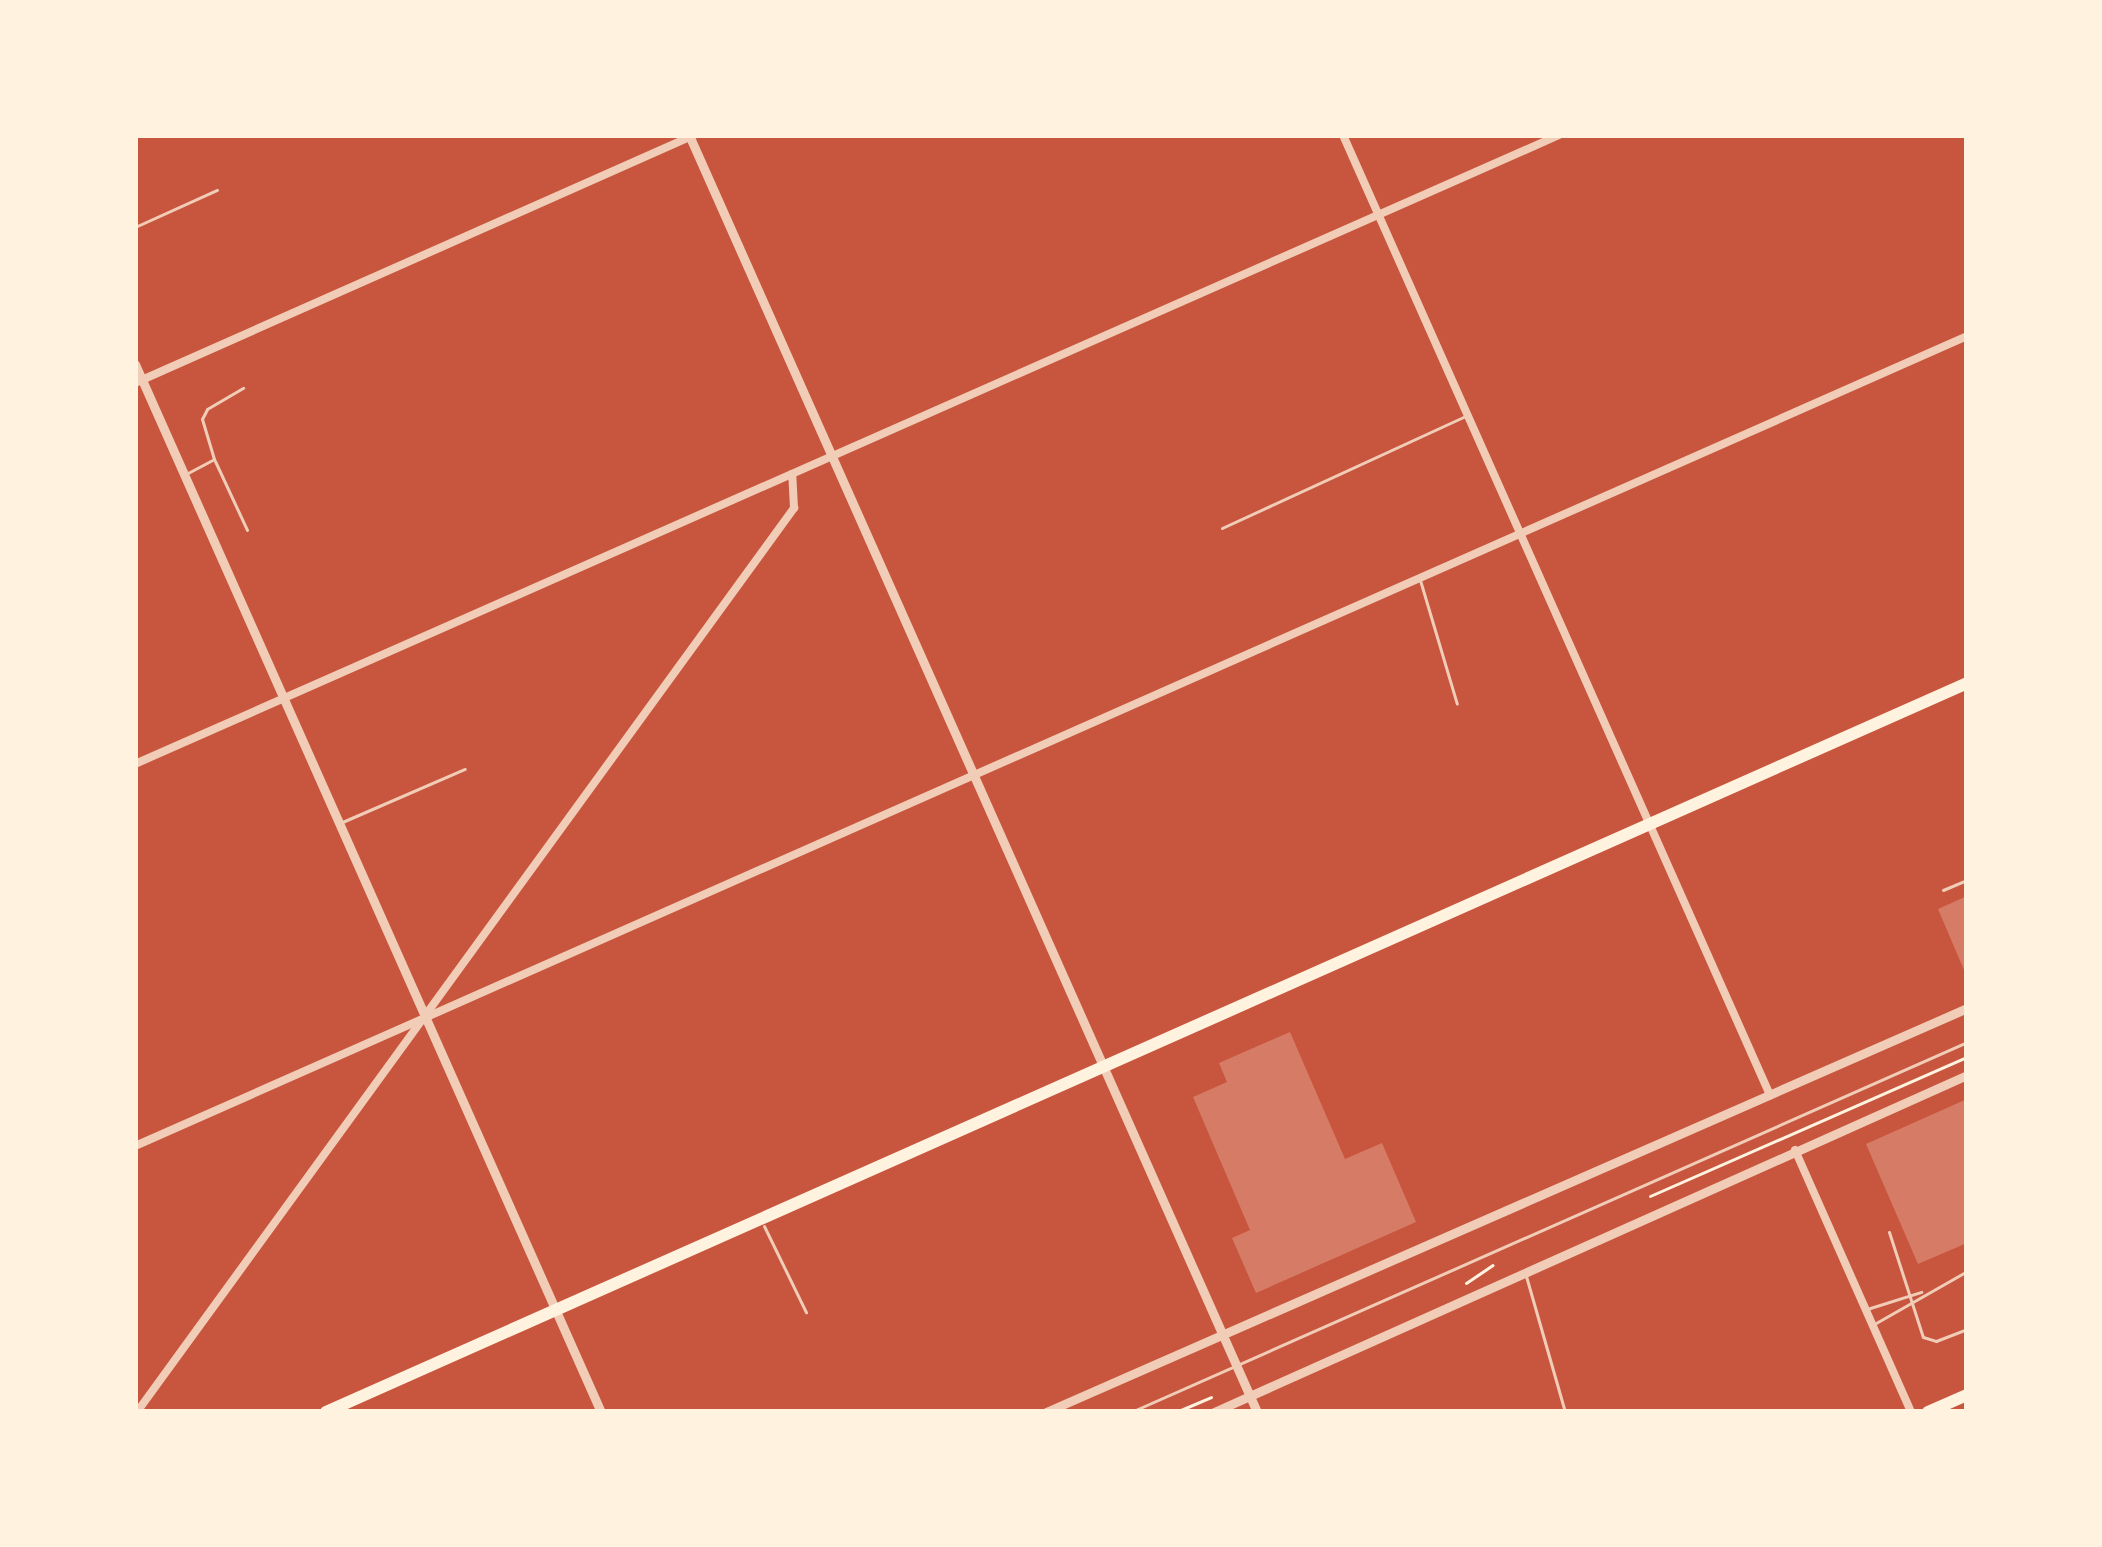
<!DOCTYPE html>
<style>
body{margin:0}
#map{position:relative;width:2102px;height:1547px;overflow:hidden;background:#c8553d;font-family:Commissioner,sans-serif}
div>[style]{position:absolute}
.building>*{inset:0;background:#d67c66}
.path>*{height:3px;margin:-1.5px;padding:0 1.5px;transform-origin:1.5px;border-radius:1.5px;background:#fff3e0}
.service>*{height:3px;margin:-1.5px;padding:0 1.5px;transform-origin:1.5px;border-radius:1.5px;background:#f1ccb7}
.minor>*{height:8px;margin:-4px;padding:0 4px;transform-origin:4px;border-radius:4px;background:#f1ccb7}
.tertiary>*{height:9px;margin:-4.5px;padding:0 4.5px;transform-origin:4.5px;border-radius:4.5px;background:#f1ccb7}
.primary>*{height:12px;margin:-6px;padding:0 6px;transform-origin:6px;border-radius:6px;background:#fff3e0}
span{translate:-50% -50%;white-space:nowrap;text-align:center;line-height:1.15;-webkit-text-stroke:9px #fff3e0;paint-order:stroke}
.frame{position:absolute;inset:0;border:138px solid #fff3e0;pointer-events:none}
</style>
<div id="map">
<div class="building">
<i style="clip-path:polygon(1967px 896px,1967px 977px,1938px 909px)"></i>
<i style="clip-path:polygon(1290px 1032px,1345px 1159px,1382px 1143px,1416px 1222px,1256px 1293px,1232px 1238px,1250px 1230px,1193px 1097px,1227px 1082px,1219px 1063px)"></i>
<i style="clip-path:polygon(1967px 1099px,1967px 1243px,1918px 1264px,1866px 1144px)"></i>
</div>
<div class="path">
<i style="left:1650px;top:1196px;width:346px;rotate:-23.7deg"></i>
<i style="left:1466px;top:1283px;width:32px;rotate:-34deg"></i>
<i style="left:1176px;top:1412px;width:38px;rotate:-23deg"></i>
</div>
<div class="service">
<i style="left:135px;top:227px;width:90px;rotate:-24.3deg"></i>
<i style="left:215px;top:461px;width:76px;rotate:65.1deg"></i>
<i style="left:186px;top:474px;width:32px;rotate:-28deg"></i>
<i style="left:214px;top:459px;width:42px;rotate:-106.7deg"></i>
<i style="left:202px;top:419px;width:11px;rotate:-63deg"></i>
<i style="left:207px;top:409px;width:42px;rotate:-30.3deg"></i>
<i style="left:1222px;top:528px;width:268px;rotate:-24.7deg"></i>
<i style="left:1420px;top:580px;width:129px;rotate:73.4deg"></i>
<i style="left:340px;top:823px;width:136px;rotate:-23.4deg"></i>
<i style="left:1943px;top:890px;width:26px;rotate:-23deg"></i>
<i style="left:764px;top:1226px;width:96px;rotate:64deg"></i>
<i style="left:1889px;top:1232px;width:110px;rotate:72.1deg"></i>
<i style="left:1923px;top:1337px;width:14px;rotate:17deg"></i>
<i style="left:1936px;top:1341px;width:33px;rotate:-21deg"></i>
<i style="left:1526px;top:1276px;width:141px;rotate:74deg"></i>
<i style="left:1867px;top:1309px;width:57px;rotate:-17.5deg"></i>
<i style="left:1876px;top:1323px;width:105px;rotate:-29.7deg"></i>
<i style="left:1131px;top:1412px;width:914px;rotate:-23.87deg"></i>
</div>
<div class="minor">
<i style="left:1343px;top:135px;width:1051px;rotate:66.02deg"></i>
<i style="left:135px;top:383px;width:612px;rotate:-23.92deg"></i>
<i style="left:135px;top:764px;width:1557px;rotate:-23.83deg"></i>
<i style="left:135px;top:1146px;width:2003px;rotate:-23.85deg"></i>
<i style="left:1795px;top:1150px;width:287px;rotate:66.1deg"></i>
<i style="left:137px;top:1412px;width:1118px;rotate:-53.99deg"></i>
<i style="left:794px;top:508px;width:34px;rotate:-93deg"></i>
</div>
<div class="tertiary">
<i style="left:689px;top:135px;width:1398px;rotate:66.02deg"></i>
<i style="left:135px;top:364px;width:1147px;rotate:66.03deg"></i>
<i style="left:1046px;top:1412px;width:1006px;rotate:-23.68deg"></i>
<i style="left:1214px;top:1412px;width:825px;rotate:-24.11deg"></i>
</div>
<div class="primary">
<i style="left:326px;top:1412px;width:1796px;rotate:-23.95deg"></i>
<i style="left:1928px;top:1412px;width:43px;rotate:-23.6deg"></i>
</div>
<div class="frame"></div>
</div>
